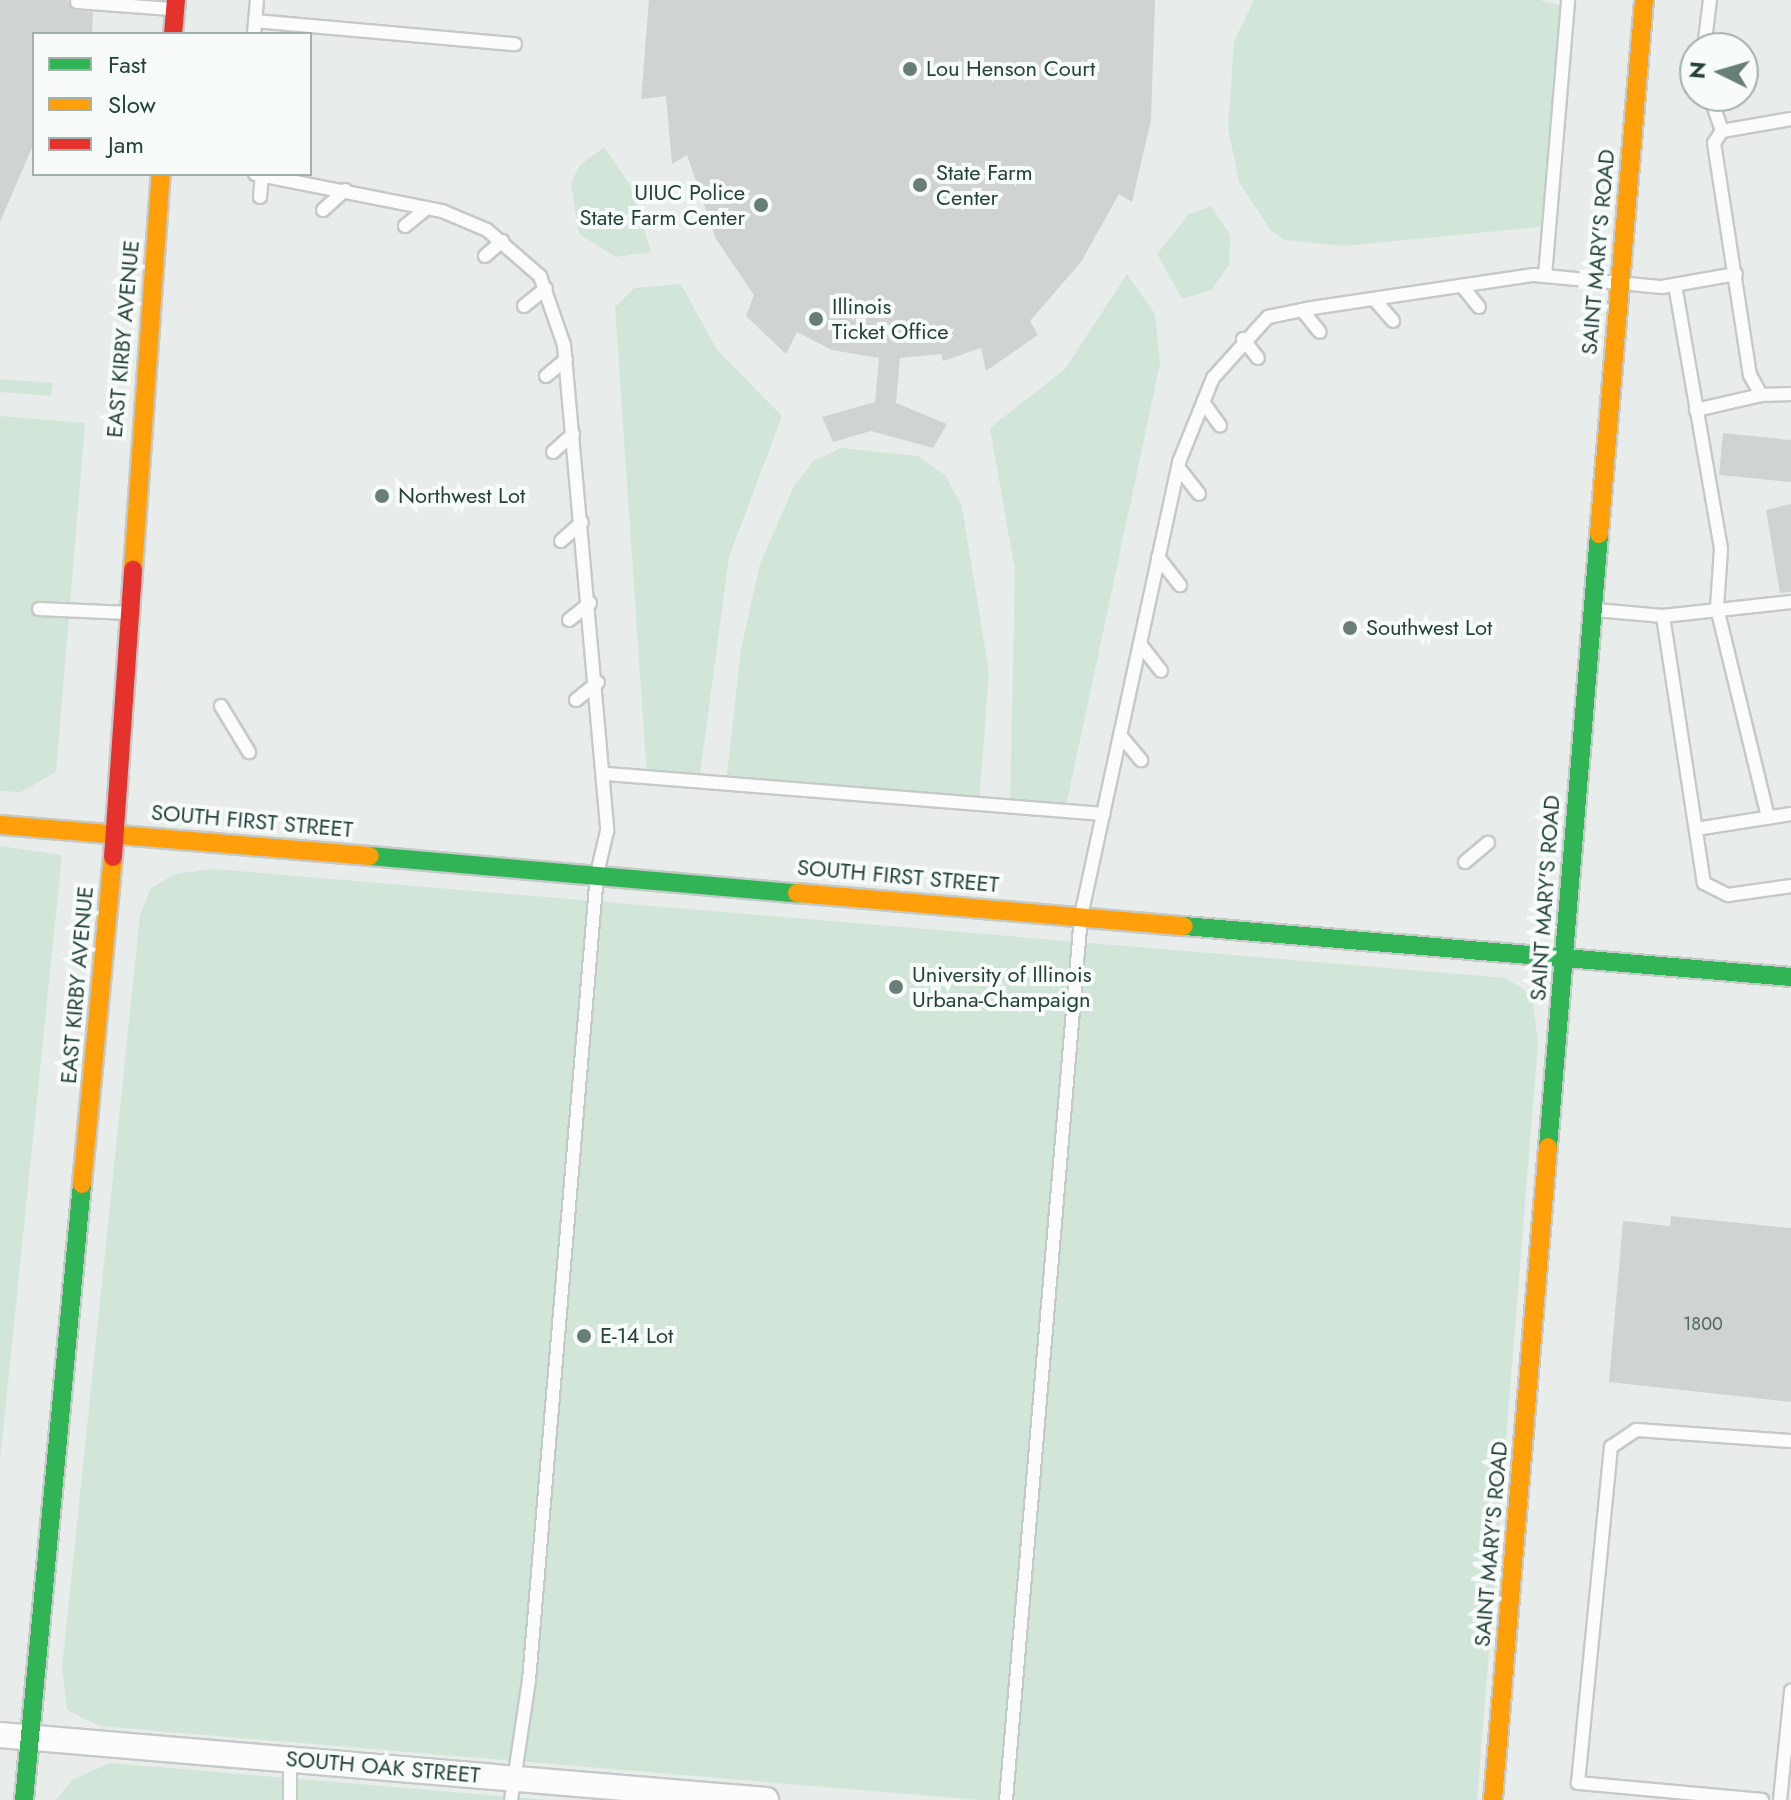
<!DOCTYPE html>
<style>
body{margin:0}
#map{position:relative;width:1791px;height:1800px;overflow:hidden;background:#e8edeb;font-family:Jost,sans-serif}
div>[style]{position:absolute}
.green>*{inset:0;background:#d1e6d8}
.building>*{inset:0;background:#cfd4d2}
.roads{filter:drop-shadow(2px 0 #c5cac8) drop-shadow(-2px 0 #c5cac8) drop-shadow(0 2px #c5cac8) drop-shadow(0 -2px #c5cac8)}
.lane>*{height:12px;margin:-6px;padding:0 6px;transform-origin:6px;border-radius:6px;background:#fcfcfc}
.street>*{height:24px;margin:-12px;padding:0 12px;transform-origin:12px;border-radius:12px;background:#fcfcfc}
.fast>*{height:18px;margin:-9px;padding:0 9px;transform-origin:9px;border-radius:9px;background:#30b455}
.slow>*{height:18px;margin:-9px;padding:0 9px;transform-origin:9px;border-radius:9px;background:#ff9f0a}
.jam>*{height:18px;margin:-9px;padding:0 9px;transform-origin:9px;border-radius:9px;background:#e5322d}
.dots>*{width:22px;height:22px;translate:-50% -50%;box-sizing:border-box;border:4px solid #f7fbf9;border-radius:50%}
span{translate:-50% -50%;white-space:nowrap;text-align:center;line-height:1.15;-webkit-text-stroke:8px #f7fbf9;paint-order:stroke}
.number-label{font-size:18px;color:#506761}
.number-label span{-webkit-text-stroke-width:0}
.poi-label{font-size:22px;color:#24423a}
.left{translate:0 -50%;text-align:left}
.right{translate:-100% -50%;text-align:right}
.street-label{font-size:22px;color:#24423a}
.legend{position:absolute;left:32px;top:32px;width:280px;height:144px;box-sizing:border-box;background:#f7fbf9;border:2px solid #a3b1ad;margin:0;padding:10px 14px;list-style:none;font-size:24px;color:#24423a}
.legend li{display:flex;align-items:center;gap:16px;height:40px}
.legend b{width:40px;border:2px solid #a3b1ad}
.north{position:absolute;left:1679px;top:32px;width:80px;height:80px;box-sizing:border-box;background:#f7fbf9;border:2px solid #a3b1ad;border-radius:50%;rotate:275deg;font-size:22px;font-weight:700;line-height:32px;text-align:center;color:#24423a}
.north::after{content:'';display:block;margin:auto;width:28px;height:36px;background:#697e78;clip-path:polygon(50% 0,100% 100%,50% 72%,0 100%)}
</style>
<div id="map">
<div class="green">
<i style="clip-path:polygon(1254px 0,1540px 0,1568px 8px,1549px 226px,1344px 246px,1284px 240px,1271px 231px,1239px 182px,1228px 128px,1234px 42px)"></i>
<i style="clip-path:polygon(604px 147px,630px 185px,651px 252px,616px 257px,579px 234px,571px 183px,579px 166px)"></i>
<i style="clip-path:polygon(1211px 206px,1230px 235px,1229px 265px,1211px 290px,1182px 299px,1157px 254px,1189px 214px)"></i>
<i style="clip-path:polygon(1127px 274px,1155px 314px,1160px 364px,1065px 811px,1010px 807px,1015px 571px,990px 428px,1065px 369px)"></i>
<i style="clip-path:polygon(681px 284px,717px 350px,782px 416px,729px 557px,699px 782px,647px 778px,615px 307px,634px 288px)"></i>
<i style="clip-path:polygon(0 379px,53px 383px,51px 396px,0 392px)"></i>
<i style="clip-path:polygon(0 416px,85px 423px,56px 772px,21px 792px,0 791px)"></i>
<i style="clip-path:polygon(841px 448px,918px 456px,945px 475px,962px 506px,989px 673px,979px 804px,726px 784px,741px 649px,760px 564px,794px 486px,813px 461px)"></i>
<i style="clip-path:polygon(0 846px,62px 855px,0 1461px)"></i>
<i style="clip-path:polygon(213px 869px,1506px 978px,1532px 995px,1538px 1042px,1477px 1800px,981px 1800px,99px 1726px,67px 1710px,62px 1668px,140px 915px,151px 888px,175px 874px)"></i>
<i style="clip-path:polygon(110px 1763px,548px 1800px,56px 1800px,72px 1780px)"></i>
</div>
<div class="building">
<i style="clip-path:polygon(0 0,68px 0,73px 10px,93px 12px,92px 34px,34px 34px,34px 143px,0 222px)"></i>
<i style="clip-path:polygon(649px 0,1155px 0,1151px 120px,1132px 202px,1119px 194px,1081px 262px,1030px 321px,1038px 335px,986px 371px,981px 348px,943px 361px,941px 354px,900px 358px,896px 403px,947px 424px,933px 448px,871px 431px,833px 442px,822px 417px,875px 402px,879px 358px,832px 350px,797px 332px,786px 354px,746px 316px,754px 295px,716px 239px,687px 155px,672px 164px,666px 96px,641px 99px)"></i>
<i style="clip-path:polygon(1723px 433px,1791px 440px,1791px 482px,1719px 475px)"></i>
<i style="clip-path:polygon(1791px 504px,1791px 592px,1780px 593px,1766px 510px)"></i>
<i style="clip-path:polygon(1671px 1216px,1791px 1228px,1791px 1402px,1609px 1382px,1623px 1221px,1670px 1226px)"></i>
</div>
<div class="roads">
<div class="lane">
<i style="left:77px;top:2px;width:95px;rotate:4.2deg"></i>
<i style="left:255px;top:21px;width:261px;rotate:5.1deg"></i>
<i style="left:254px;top:34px;width:34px;rotate:-85deg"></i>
<i style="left:1704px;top:48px;width:48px;rotate:-82.9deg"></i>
<i style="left:1710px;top:96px;width:37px;rotate:71deg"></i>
<i style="left:1791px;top:119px;width:70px;rotate:170.1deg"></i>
<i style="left:1722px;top:131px;width:14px;rotate:124deg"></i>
<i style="left:1714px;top:143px;width:235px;rotate:81.2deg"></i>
<i style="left:1750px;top:375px;width:23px;rotate:61deg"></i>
<i style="left:1761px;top:395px;width:30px;rotate:-2deg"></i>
<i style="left:255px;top:174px;width:191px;rotate:11.2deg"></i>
<i style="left:442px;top:211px;width:49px;rotate:22.9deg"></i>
<i style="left:487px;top:230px;width:70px;rotate:41deg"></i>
<i style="left:540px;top:276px;width:73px;rotate:70.8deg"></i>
<i style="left:564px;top:345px;width:488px;rotate:84.9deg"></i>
<i style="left:607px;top:831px;width:44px;rotate:103.1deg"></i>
<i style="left:597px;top:874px;width:809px;rotate:94.82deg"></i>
<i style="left:529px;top:1680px;width:121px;rotate:98.5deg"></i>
<i style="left:260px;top:197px;width:22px;rotate:-85deg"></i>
<i style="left:323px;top:210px;width:30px;rotate:-42deg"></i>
<i style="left:405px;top:226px;width:28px;rotate:-39deg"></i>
<i style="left:485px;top:256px;width:23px;rotate:-41deg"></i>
<i style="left:1545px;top:276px;width:277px;rotate:-85.2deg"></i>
<i style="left:1675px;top:285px;width:268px;rotate:80.1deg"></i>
<i style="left:1721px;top:549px;width:59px;rotate:93.9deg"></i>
<i style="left:1717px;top:608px;width:216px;rotate:76.3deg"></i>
<i style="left:1462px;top:286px;width:27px;rotate:51deg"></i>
<i style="left:1374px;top:299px;width:29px;rotate:49deg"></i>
<i style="left:524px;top:306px;width:28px;rotate:-39deg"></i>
<i style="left:1302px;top:310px;width:28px;rotate:51deg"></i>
<i style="left:1243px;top:339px;width:24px;rotate:52deg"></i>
<i style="left:546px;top:376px;width:26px;rotate:-40deg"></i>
<i style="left:1203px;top:402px;width:29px;rotate:54deg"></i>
<i style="left:1696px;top:410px;width:67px;rotate:-13deg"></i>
<i style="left:553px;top:452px;width:27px;rotate:-42deg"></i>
<i style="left:1178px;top:467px;width:34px;rotate:52deg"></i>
<i style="left:561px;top:541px;width:28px;rotate:-42deg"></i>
<i style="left:1158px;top:557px;width:36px;rotate:52deg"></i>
<i style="left:39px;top:609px;width:89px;rotate:2.6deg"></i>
<i style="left:1596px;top:610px;width:67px;rotate:5.1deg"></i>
<i style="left:1663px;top:616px;width:129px;rotate:-6.2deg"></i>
<i style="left:1663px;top:616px;width:270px;rotate:81.3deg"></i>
<i style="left:1704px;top:883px;width:27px;rotate:27deg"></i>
<i style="left:1728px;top:895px;width:64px;rotate:-8.1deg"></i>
<i style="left:569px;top:620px;width:27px;rotate:-39deg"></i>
<i style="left:1140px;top:644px;width:34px;rotate:52deg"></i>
<i style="left:576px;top:700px;width:28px;rotate:-39deg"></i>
<i style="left:221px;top:706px;width:54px;rotate:58.7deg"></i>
<i style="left:1120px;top:735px;width:33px;rotate:50deg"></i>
<i style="left:607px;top:774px;width:498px;rotate:4.6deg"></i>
<i style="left:1696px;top:829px;width:96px;rotate:-9deg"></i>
<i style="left:1465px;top:862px;width:30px;rotate:-40deg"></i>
<i style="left:290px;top:1759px;width:41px;rotate:90deg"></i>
<i style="left:1006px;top:1800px;width:887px;rotate:-85.15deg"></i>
<i style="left:1081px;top:916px;width:464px;rotate:-77.8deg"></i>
<i style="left:1179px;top:462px;width:91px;rotate:-68deg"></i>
<i style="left:1213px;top:378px;width:82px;rotate:-48deg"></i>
<i style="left:1268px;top:317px;width:45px;rotate:-11.6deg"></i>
<i style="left:1312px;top:308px;width:224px;rotate:-8.5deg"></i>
<i style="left:1534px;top:275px;width:129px;rotate:5.4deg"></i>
<i style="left:1662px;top:287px;width:75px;rotate:-10deg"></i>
<i style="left:1762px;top:1800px;width:185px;rotate:-174.7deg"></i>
<i style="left:1578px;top:1783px;width:338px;rotate:-84.4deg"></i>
<i style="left:1611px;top:1447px;width:30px;rotate:-34deg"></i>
<i style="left:1636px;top:1430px;width:155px;rotate:4.1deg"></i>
<i style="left:1780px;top:1800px;width:110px;rotate:-84.2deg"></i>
</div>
<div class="street">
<i style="left:0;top:1735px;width:769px;rotate:4.85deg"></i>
</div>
<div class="fast">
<i style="left:370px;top:856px;width:429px;rotate:5deg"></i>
<i style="left:1184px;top:926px;width:609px;rotate:4.8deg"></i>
<i style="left:1548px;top:1147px;width:615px;rotate:-85.24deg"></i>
<i style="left:24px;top:1800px;width:619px;rotate:-84.62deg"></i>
</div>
<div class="slow">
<i style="left:1599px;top:534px;width:536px;rotate:-85.18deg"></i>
<i style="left:133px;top:570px;width:397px;rotate:-86deg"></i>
<i style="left:0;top:825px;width:371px;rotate:4.8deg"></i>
<i style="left:797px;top:893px;width:388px;rotate:4.9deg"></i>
<i style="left:82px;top:1184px;width:328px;rotate:-84.6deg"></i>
<i style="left:1493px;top:1800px;width:655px;rotate:-85.19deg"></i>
</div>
<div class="jam">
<i style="left:173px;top:34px;width:34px;rotate:-85deg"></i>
<i style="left:113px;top:857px;width:288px;rotate:-86deg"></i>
</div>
</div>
<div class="dots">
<i style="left:910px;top:69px;background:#697e78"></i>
<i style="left:920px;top:185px;background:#697e78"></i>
<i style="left:761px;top:205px;background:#697e78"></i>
<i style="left:816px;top:319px;background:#697e78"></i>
<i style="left:382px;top:496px;background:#697e78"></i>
<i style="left:1350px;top:628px;background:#697e78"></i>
<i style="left:896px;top:987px;background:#697e78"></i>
<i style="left:584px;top:1336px;background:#697e78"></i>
</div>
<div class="number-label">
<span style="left:1703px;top:1324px">1800</span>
</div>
<div class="poi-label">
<span class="left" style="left:926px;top:69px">Lou Henson Court</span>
<span class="left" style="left:936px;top:185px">State Farm<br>Center</span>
<span class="right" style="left:745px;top:205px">UIUC Police<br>State Farm Center</span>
<span class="left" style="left:832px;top:319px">Illinois<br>Ticket Office</span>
<span class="left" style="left:398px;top:496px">Northwest Lot</span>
<span class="left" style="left:1366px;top:628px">Southwest Lot</span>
<span class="left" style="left:912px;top:987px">University of Illinois<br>Urbana-Champaign</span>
<span class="left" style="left:600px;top:1336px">E-14 Lot</span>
</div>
<div class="street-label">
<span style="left:1598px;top:252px;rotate:-85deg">SAINT MARY'S ROAD</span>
<span style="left:123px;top:339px;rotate:-85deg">EAST KIRBY AVENUE</span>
<span style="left:252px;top:821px;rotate:5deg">SOUTH FIRST STREET</span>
<span style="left:898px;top:876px;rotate:5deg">SOUTH FIRST STREET</span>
<span style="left:1545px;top:898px;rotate:-86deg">SAINT MARY'S ROAD</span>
<span style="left:77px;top:985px;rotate:-85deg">EAST KIRBY AVENUE</span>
<span style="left:1491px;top:1544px;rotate:-85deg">SAINT MARY'S ROAD</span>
<span style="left:383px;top:1767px;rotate:5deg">SOUTH OAK STREET</span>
</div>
<ul class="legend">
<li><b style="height:10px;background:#30b455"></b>Fast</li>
<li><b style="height:10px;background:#ff9f0a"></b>Slow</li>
<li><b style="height:10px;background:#e5322d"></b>Jam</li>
</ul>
<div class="north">N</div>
</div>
